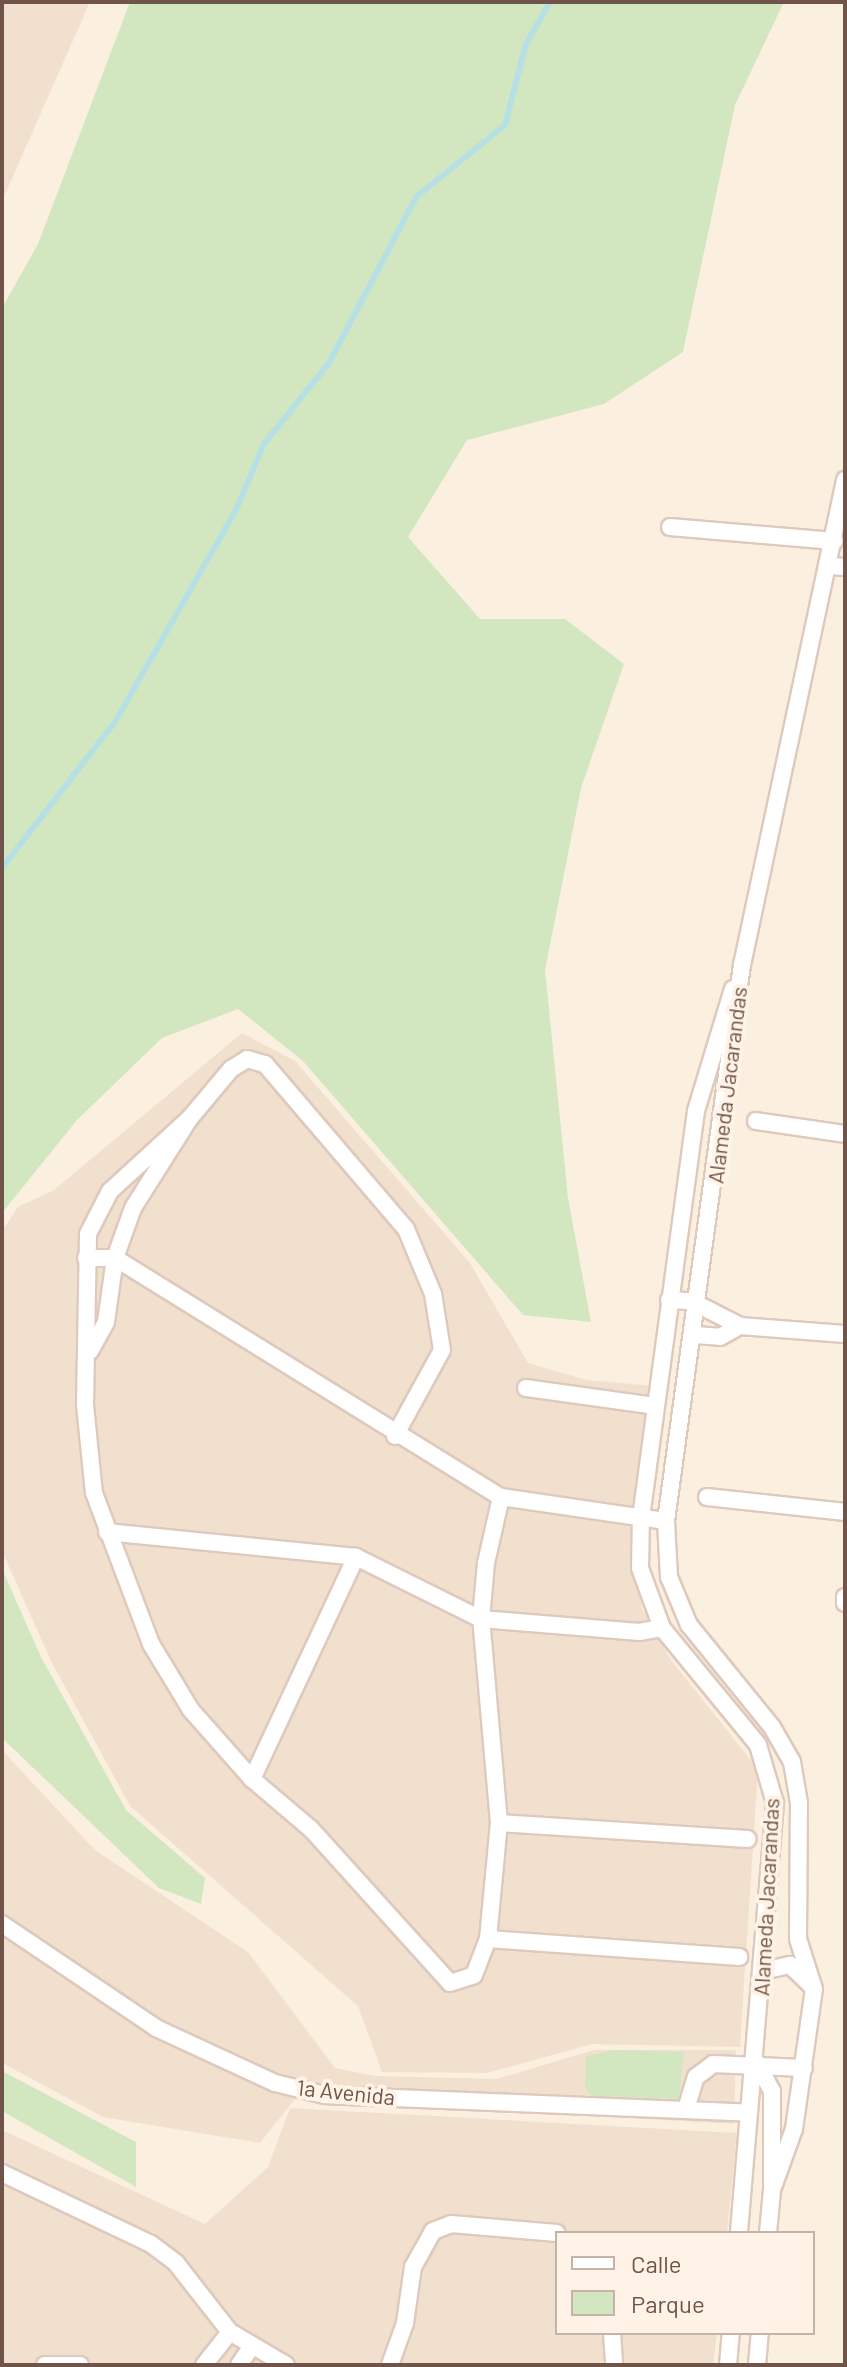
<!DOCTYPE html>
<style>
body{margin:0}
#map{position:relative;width:847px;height:2367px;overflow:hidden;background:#fbefe0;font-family:Barlow,sans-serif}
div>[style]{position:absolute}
.residential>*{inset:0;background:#f2e0cf}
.green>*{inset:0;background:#d2e7c0}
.stream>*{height:6px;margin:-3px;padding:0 3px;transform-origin:3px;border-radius:3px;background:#b6e0e3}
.roads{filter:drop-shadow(2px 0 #decabd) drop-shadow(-2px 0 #decabd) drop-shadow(0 2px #decabd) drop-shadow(0 -2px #decabd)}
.minor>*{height:16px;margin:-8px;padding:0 8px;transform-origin:8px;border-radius:8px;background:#fff}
span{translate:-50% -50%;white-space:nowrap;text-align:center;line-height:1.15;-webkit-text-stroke:8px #fef3e6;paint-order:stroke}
.street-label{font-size:22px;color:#705449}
.frame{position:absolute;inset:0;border:4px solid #705449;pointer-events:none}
.legend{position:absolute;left:555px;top:2231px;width:260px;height:104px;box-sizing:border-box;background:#fef3e6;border:2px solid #c5b3a7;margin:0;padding:10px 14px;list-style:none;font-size:24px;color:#705449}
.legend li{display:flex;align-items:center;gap:16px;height:40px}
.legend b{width:40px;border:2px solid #c5b3a7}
</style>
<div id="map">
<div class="residential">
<i style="clip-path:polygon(2px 2px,90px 2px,2px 201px)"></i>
<i style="clip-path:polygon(242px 1033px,295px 1061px,470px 1263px,528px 1363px,586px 1380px,655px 1386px,635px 1546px,642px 1609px,671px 1660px,758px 1769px,740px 2047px,592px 2044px,487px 2073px,382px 2072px,358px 2006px,130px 1806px,51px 1661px,2px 1551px,2px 1231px,18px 1207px,54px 1190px)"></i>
<i style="clip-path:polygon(2px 1750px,95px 1850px,248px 1952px,335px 2068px,375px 2076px,497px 2079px,594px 2050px,736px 2050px,734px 2124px,295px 2099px,260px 2143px,103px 2117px,2px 2063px)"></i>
<i style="clip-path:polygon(290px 2108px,737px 2133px,727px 2233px,557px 2233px,557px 2333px,717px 2333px,713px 2365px,2px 2365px,2px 2130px,205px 2224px,268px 2167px)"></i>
</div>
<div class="green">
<i style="clip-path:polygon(130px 2px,784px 2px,735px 105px,683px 352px,604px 404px,467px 440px,408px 537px,480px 619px,565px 619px,624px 664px,581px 788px,545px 970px,568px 1198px,591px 1322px,523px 1315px,303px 1061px,238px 1009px,162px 1038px,77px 1120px,2px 1213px,2px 308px,38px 244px)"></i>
<i style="clip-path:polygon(2px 1569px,41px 1657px,126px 1810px,205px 1878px,201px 1904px,159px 1888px,2px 1738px)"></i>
<i style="clip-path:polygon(614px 2050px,684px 2052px,679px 2099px,592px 2096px,585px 2087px,586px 2056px)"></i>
<i style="clip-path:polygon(2px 2071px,136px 2142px,136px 2187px,2px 2111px)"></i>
</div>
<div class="stream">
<i style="left:2px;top:868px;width:185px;rotate:-52.3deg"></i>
<i style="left:115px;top:722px;width:242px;rotate:-60.3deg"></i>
<i style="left:235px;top:512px;width:74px;rotate:-66.9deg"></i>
<i style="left:264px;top:444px;width:104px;rotate:-51.3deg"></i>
<i style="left:329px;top:363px;width:187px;rotate:-62.3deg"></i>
<i style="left:416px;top:197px;width:114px;rotate:-39deg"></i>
<i style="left:505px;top:125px;width:84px;rotate:-75.5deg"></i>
<i style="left:526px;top:44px;width:48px;rotate:-60.3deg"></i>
</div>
<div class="roads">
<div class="minor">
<i style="left:670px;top:527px;width:165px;rotate:4.9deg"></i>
<i style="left:828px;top:566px;width:17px;rotate:3deg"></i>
<i style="left:733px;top:989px;width:127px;rotate:106.9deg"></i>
<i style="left:696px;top:1111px;width:409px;rotate:97.7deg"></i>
<i style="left:641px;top:1516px;width:52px;rotate:91.1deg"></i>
<i style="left:640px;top:1568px;width:64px;rotate:69.9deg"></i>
<i style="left:662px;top:1628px;width:151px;rotate:50.6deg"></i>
<i style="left:758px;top:1745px;width:60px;rotate:73.7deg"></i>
<i style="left:775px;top:1803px;width:432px;rotate:94.8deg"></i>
<i style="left:190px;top:1118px;width:108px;rotate:137.6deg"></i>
<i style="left:110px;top:1191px;width:48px;rotate:117.1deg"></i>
<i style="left:88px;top:1234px;width:171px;rotate:91deg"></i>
<i style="left:85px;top:1405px;width:88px;rotate:84.2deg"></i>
<i style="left:94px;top:1493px;width:161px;rotate:69.3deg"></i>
<i style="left:151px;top:1644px;width:77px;rotate:58.8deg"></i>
<i style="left:191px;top:1710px;width:92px;rotate:48.5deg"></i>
<i style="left:252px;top:1779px;width:77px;rotate:40.3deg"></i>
<i style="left:311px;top:1829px;width:207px;rotate:47.9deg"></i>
<i style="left:450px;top:1983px;width:25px;rotate:-18deg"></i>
<i style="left:474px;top:1975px;width:39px;rotate:-69deg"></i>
<i style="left:488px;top:1939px;width:117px;rotate:-84.6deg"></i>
<i style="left:499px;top:1823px;width:205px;rotate:-95deg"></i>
<i style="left:481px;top:1619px;width:56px;rotate:-84.9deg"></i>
<i style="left:486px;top:1563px;width:68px;rotate:-77.2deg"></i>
<i style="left:756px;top:1121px;width:90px;rotate:8.3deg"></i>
<i style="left:86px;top:1258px;width:29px"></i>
<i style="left:115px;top:1258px;width:454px;rotate:31.8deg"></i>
<i style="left:501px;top:1497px;width:167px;rotate:8.3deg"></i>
<i style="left:669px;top:1300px;width:22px;rotate:3deg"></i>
<i style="left:691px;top:1301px;width:55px;rotate:27deg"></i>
<i style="left:740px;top:1326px;width:105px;rotate:4.4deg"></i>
<i style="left:694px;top:1335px;width:26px;rotate:4deg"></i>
<i style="left:720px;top:1337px;width:23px;rotate:-29deg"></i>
<i style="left:90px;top:1351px;width:33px;rotate:-61deg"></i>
<i style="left:106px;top:1322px;width:65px;rotate:-82deg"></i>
<i style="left:115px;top:1258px;width:53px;rotate:-70.2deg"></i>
<i style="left:133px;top:1208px;width:107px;rotate:-57.7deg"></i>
<i style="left:190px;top:1118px;width:64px;rotate:-50.1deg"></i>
<i style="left:231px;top:1069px;width:19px;rotate:-32deg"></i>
<i style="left:247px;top:1059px;width:19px;rotate:16deg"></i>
<i style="left:265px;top:1064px;width:217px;rotate:49.5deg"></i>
<i style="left:406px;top:1229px;width:70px;rotate:67.4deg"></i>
<i style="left:433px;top:1294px;width:57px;rotate:80.9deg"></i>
<i style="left:442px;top:1350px;width:98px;rotate:118.7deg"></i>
<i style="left:526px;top:1388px;width:131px;rotate:7.9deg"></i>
<i style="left:707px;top:1497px;width:139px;rotate:6.2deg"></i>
<i style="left:107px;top:1532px;width:250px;rotate:5.7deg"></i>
<i style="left:356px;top:1557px;width:140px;rotate:26.4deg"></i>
<i style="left:481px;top:1619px;width:159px;rotate:4.7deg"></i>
<i style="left:639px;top:1632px;width:23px;rotate:-10deg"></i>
<i style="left:845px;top:1597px;width:6px;rotate:90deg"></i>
<i style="left:252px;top:1779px;width:245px;rotate:-64.9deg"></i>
<i style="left:499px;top:1823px;width:249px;rotate:3.7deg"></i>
<i style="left:2px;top:1924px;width:186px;rotate:34deg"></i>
<i style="left:156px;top:2028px;width:131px;rotate:24.8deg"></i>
<i style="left:275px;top:2083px;width:51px;rotate:13.5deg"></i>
<i style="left:325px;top:2095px;width:424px;rotate:2.4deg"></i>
<i style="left:488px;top:1939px;width:252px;rotate:4.1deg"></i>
<i style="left:763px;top:1971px;width:28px;rotate:-13deg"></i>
<i style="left:790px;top:1965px;width:32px;rotate:44deg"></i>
<i style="left:757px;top:2063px;width:32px;rotate:62deg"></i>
<i style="left:772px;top:2091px;width:94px;rotate:90deg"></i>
<i style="left:686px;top:2109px;width:34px;rotate:-73deg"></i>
<i style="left:696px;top:2077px;width:21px;rotate:-37deg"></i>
<i style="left:713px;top:2064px;width:91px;rotate:2.5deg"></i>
<i style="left:2px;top:2173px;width:165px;rotate:25.5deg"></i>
<i style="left:151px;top:2244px;width:31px;rotate:37deg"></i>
<i style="left:176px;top:2263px;width:88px;rotate:52deg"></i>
<i style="left:230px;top:2332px;width:65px;rotate:30.5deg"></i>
<i style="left:768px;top:2233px;width:43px;rotate:-84.7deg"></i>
<i style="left:772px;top:2190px;width:65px;rotate:-70.2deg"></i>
<i style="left:794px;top:2129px;width:141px;rotate:-81.9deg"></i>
<i style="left:814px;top:1989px;width:52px;rotate:-107.7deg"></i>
<i style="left:798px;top:1939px;width:136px;rotate:-89.6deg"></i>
<i style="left:799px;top:1803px;width:42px;rotate:-99.7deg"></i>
<i style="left:792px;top:1762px;width:40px;rotate:-119.7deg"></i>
<i style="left:772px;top:1727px;width:132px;rotate:-129.1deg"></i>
<i style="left:689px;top:1625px;width:52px;rotate:-112.6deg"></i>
<i style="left:669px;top:1577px;width:56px;rotate:-93.1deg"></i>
<i style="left:666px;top:1521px;width:561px;rotate:-82.22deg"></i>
<i style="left:742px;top:965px;width:496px;rotate:-78deg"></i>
<i style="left:612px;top:2333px;width:32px;rotate:86deg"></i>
<i style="left:45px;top:2365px;width:35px"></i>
<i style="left:204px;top:2365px;width:42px;rotate:-51.8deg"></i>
<i style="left:239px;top:2365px;width:23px;rotate:-56deg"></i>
<i style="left:390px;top:2365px;width:45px;rotate:-70.3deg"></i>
<i style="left:405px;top:2323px;width:57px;rotate:-81.9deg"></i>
<i style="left:413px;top:2267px;width:41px;rotate:-60.9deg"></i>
<i style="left:433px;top:2231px;width:19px;rotate:-21deg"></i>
<i style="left:451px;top:2224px;width:106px;rotate:4.9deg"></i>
<i style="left:728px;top:2365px;width:32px;rotate:-85deg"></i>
<i style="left:757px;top:2365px;width:32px;rotate:-85deg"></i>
</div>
</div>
<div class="street-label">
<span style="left:727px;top:1085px;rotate:-83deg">Alameda Jacarandas</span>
<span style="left:766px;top:1897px;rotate:-87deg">Alameda Jacarandas</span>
<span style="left:346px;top:2092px;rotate:6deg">1a Avenida</span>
</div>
<div class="frame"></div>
<ul class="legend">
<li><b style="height:10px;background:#fff"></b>Calle</li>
<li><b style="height:22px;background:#d2e7c0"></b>Parque</li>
</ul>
</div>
